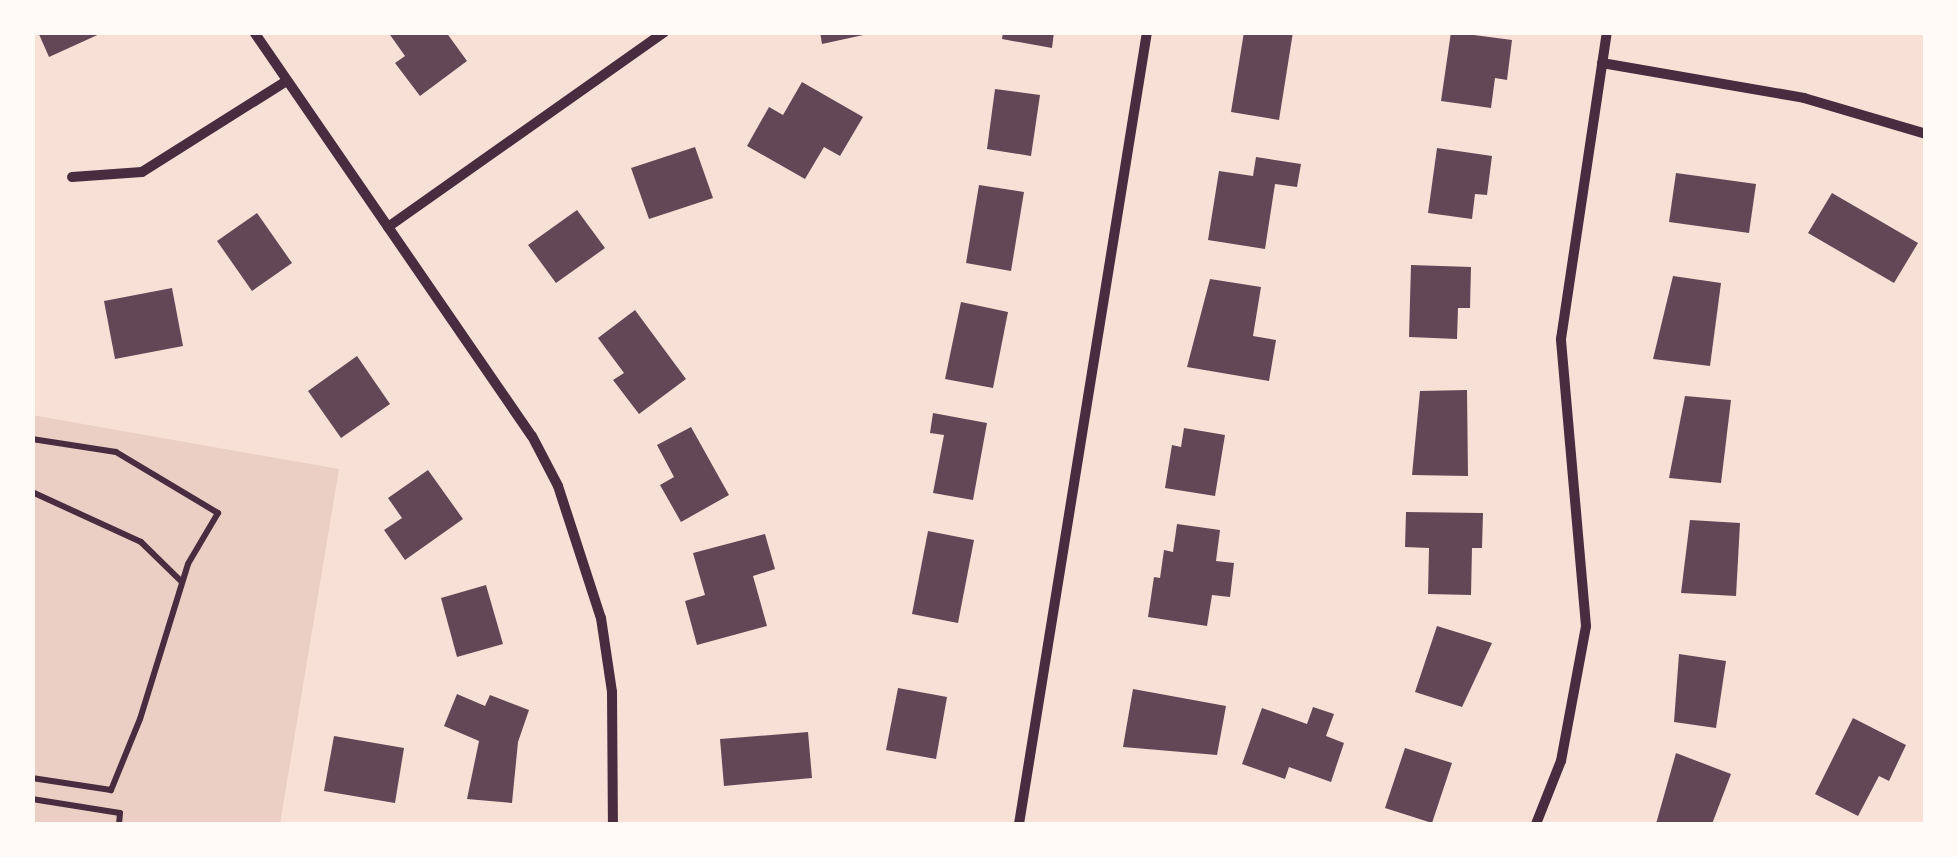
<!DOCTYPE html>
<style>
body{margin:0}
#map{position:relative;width:1958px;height:857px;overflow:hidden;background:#f7e1d7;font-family:"Golos Text",sans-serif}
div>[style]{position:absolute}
.green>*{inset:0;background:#ebcfc5}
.building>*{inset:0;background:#644757}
.path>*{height:6px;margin:-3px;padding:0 3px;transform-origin:3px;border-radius:3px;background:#4a2c40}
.minor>*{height:10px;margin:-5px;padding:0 5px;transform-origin:5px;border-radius:5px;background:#4a2c40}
span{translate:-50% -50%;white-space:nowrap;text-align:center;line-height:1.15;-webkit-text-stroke:8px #fffaf5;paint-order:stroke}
.frame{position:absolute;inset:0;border:35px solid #fffaf5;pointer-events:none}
</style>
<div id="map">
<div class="green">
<i style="clip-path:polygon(32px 415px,339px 469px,280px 824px,33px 824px)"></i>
</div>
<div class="building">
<i style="clip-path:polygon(38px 32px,104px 32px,49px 57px)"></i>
<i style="clip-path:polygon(388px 32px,446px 32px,467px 61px,420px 96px,395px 63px,405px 56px)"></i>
<i style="clip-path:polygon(820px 32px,868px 32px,868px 34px,822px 44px)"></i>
<i style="clip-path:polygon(1003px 32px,1054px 32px,1052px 48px,1002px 39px)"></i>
<i style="clip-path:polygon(1244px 32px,1293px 32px,1279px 120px,1231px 112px)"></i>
<i style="clip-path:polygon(1451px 32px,1512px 40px,1507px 80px,1495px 78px,1491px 108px,1441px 101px)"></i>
<i style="clip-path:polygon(802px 82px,863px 117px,840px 156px,824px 147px,805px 179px,747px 146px,769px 107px,783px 115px)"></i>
<i style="clip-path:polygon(995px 89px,1040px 95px,1031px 156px,987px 149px)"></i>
<i style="clip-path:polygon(695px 147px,713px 198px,649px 219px,631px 168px)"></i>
<i style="clip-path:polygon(1437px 148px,1492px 156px,1487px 195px,1475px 194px,1472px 219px,1428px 213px)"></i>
<i style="clip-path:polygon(1256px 157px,1301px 164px,1297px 187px,1275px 184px,1265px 249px,1208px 240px,1219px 171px,1253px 176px)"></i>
<i style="clip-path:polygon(1676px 173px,1756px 184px,1749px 233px,1669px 222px)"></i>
<i style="clip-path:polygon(979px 185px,1024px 192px,1011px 271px,966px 263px)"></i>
<i style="clip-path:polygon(1832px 193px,1918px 243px,1894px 283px,1808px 233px)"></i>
<i style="clip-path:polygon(577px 210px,605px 248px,556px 283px,528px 245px)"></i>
<i style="clip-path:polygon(257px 213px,292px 263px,252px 291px,217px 241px)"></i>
<i style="clip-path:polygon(1411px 265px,1471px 267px,1470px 308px,1458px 308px,1457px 339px,1409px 337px)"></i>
<i style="clip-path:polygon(1673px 276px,1721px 283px,1710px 366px,1653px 359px)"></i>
<i style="clip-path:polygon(1210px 279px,1261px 287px,1253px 336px,1276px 340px,1269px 381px,1187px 367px)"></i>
<i style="clip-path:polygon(172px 288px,183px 346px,115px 359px,104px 301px)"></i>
<i style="clip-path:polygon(961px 302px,1008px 312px,993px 388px,945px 379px)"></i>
<i style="clip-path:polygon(635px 310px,686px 379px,639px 414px,613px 380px,624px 373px,598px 338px)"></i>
<i style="clip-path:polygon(357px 356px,390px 404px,341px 438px,308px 391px)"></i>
<i style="clip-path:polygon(1467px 390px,1468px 476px,1412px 475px,1420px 391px)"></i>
<i style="clip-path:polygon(1685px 396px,1731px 400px,1721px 483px,1669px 478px)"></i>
<i style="clip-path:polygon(933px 413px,987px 423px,973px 500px,933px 493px,944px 435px,930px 433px)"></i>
<i style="clip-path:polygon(691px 427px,729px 495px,681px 522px,660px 485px,674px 477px,657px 445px)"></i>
<i style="clip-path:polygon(1184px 428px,1225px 435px,1215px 496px,1165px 488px,1172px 445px,1181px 447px)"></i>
<i style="clip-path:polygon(428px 470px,463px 519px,405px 560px,384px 530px,402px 518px,388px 498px)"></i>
<i style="clip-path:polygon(1406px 512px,1483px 513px,1482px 548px,1472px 548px,1471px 595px,1428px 594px,1429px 548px,1405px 547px)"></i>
<i style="clip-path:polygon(1690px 520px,1740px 523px,1736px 596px,1681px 593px)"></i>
<i style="clip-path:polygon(1177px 524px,1220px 530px,1216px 561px,1234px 563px,1230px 597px,1212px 595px,1207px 626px,1148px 617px,1154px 577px,1160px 578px,1164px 550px,1173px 552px)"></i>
<i style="clip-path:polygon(928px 531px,974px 540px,958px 623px,912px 614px)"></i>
<i style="clip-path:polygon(765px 534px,775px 569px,753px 576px,767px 626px,697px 645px,685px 601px,705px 595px,693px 553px)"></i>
<i style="clip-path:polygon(486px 585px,503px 644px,457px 657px,441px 598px)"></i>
<i style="clip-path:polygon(1437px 626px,1492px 643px,1462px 707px,1415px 692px)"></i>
<i style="clip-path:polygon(1679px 654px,1726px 661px,1716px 728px,1674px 722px)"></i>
<i style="clip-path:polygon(898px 688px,947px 697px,936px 759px,886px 750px)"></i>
<i style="clip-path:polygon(1133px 689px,1226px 706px,1217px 755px,1123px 747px)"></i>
<i style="clip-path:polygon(457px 694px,485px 706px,490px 695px,529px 710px,518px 742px,512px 803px,467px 799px,479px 741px,444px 726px)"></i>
<i style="clip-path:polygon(1313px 707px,1334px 714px,1326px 736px,1344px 743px,1331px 782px,1289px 767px,1285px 779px,1242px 764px,1262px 708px,1307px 724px)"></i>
<i style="clip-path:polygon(1853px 718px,1906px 745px,1889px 781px,1879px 776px,1858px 816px,1815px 794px)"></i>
<i style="clip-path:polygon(808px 732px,812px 778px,724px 786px,720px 739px)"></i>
<i style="clip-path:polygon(334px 736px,404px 748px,395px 803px,324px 791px)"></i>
<i style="clip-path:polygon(1405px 748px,1452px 763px,1432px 823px,1385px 808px)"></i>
<i style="clip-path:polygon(1676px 753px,1731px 774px,1712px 824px,1656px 824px)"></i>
</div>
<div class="path">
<i style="left:32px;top:439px;width:85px;rotate:8.8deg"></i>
<i style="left:116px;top:452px;width:119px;rotate:30.9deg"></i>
<i style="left:218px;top:513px;width:59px;rotate:120.5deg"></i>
<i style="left:188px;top:564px;width:162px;rotate:107.2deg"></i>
<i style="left:140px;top:719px;width:77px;rotate:112.2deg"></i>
<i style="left:111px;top:790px;width:80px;rotate:-171.4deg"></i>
<i style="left:32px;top:492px;width:120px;rotate:24.6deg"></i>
<i style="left:141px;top:542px;width:57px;rotate:44.3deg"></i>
<i style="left:32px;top:634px;width:30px;rotate:90deg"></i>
<i style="left:32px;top:799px;width:89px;rotate:9deg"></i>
<i style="left:120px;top:813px;width:11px;rotate:95deg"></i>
</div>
<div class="minor">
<i style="left:254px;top:32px;width:490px;rotate:55.5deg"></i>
<i style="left:532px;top:436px;width:56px;rotate:62.5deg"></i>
<i style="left:558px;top:486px;width:139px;rotate:72deg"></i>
<i style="left:601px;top:618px;width:75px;rotate:81.5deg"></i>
<i style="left:612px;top:692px;width:132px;rotate:89.6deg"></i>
<i style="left:1602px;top:63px;width:205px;rotate:9.8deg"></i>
<i style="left:1804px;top:98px;width:127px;rotate:16.4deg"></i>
<i style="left:72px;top:177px;width:70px;rotate:-4.1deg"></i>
<i style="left:142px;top:172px;width:169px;rotate:-32.2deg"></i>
<i style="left:388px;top:227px;width:338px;rotate:-35.2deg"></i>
<i style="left:1019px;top:824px;width:802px;rotate:-80.82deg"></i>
<i style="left:1536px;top:824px;width:68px;rotate:-68.4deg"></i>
<i style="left:1561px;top:761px;width:137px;rotate:-79.5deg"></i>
<i style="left:1586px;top:626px;width:288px;rotate:-95deg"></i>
<i style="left:1561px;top:339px;width:310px;rotate:-81.5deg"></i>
</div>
<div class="frame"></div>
</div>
